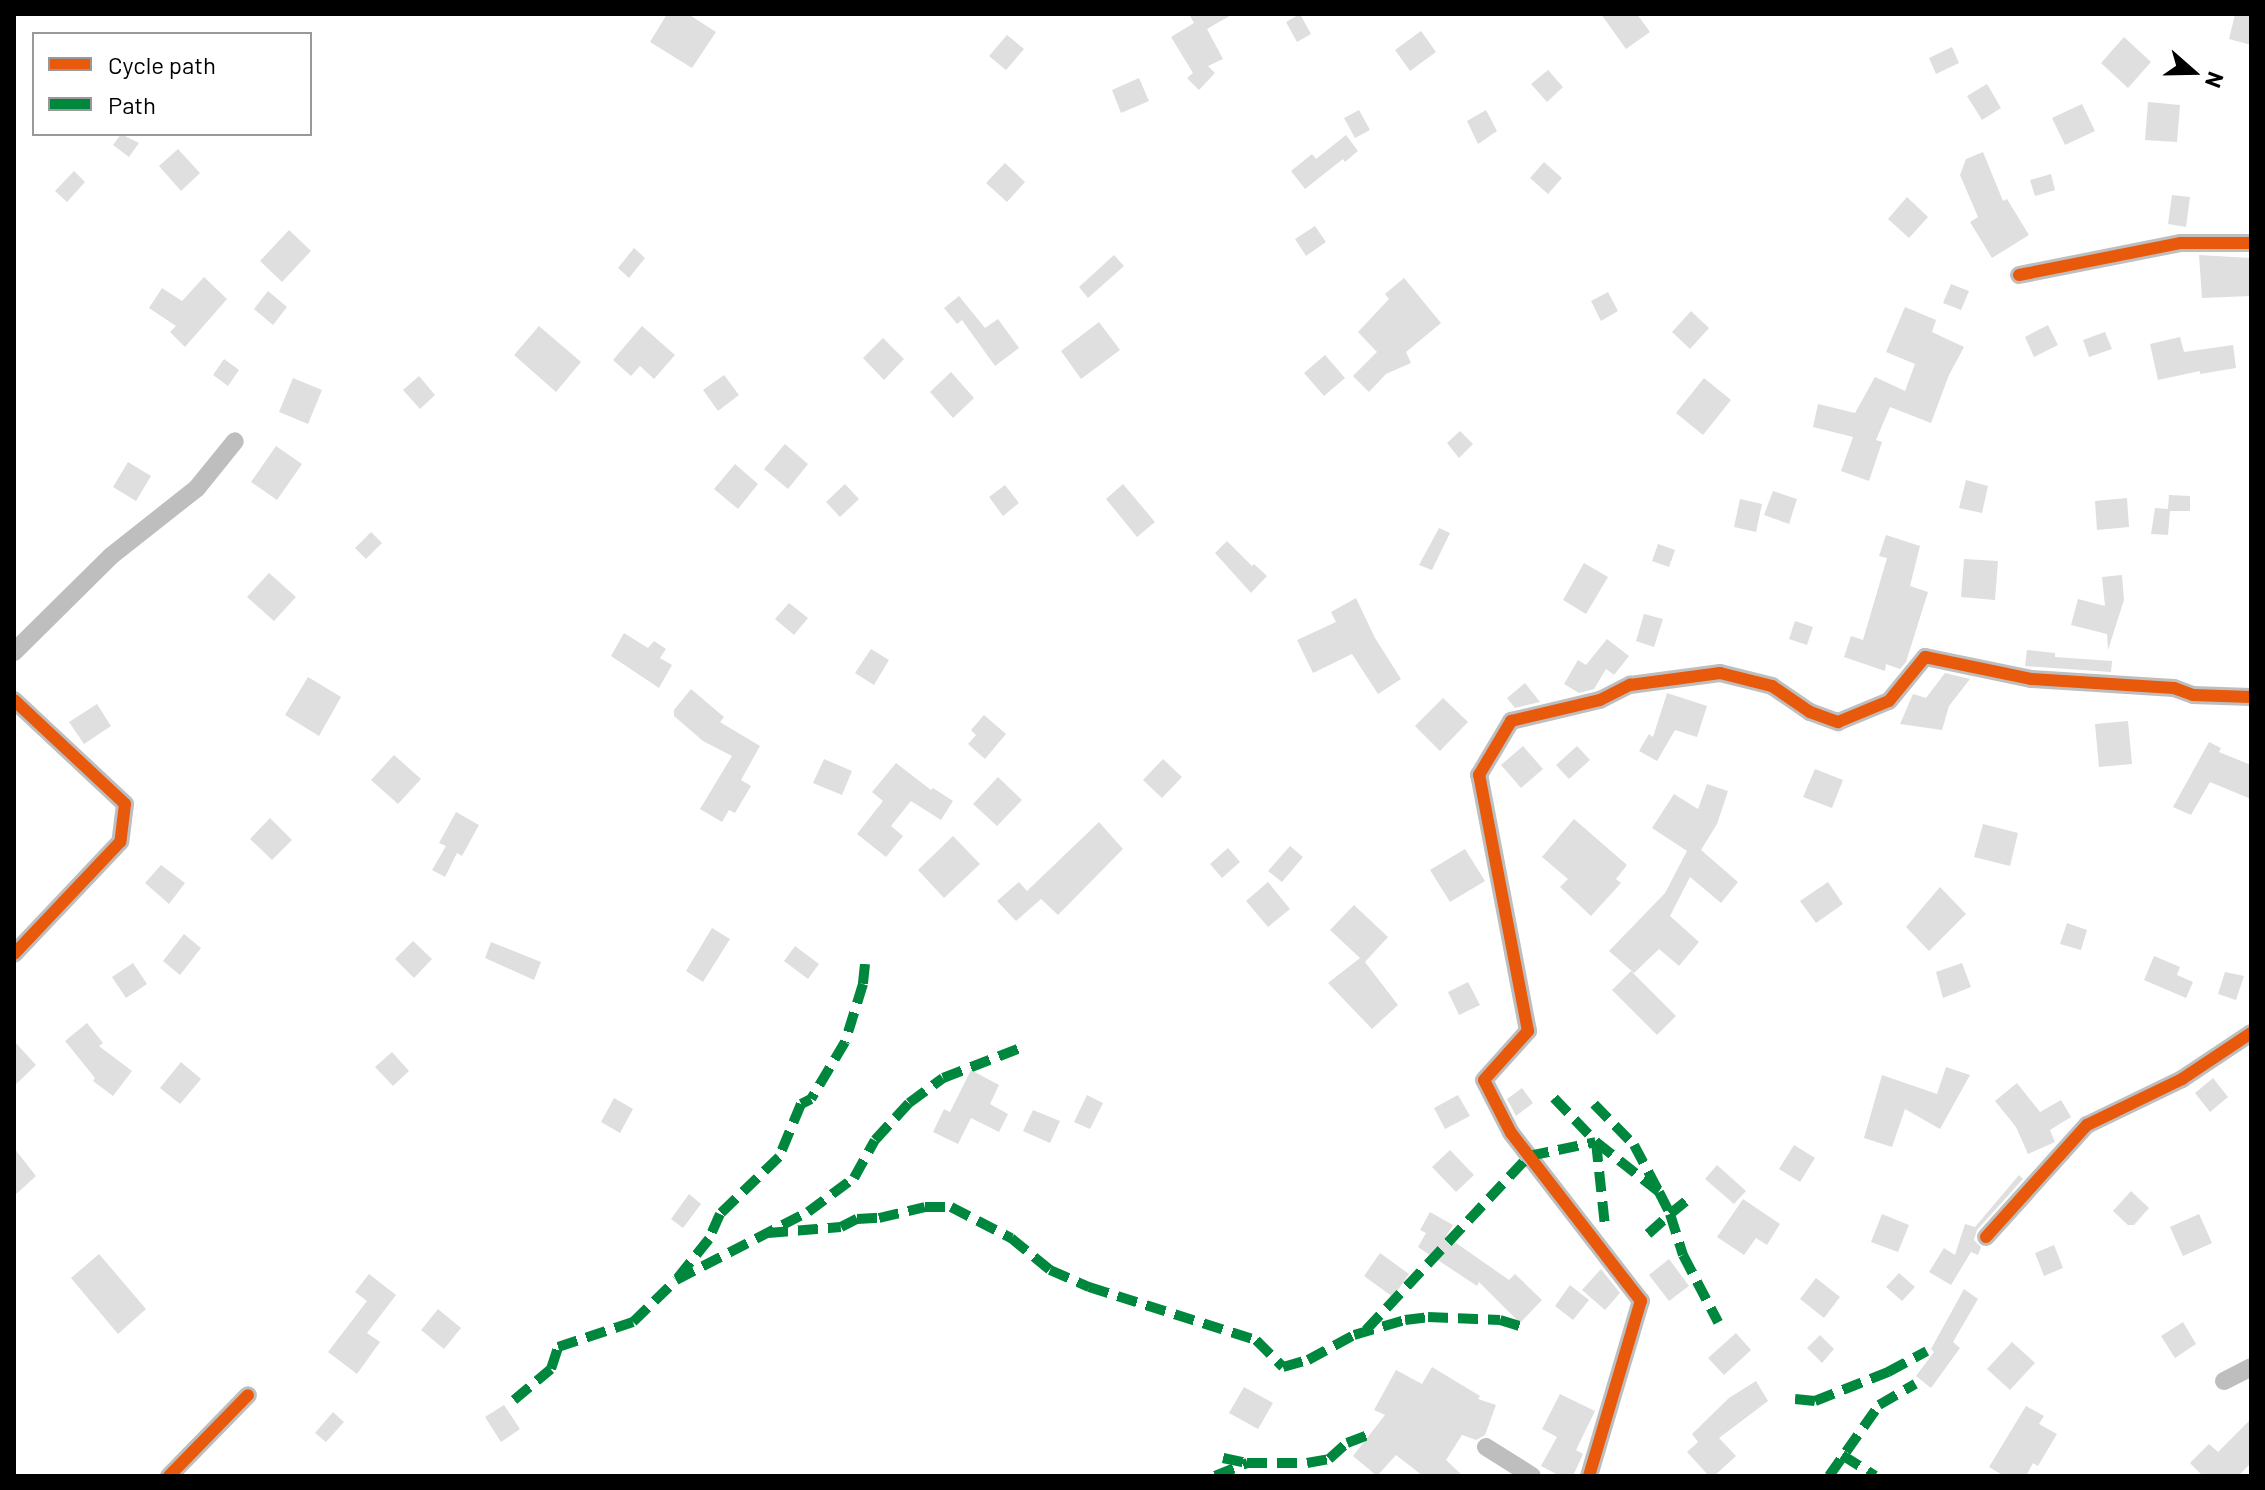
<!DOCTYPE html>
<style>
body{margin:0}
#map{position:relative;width:2265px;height:1490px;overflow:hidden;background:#fff;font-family:Barlow,sans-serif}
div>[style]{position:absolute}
.building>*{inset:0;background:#dfdfdf}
.minor>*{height:18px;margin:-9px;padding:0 9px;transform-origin:9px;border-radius:9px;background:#bebebe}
.quiet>*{height:10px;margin-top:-5px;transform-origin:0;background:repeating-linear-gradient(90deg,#00873e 0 20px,transparent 0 30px)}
.cycleway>*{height:12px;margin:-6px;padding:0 6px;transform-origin:6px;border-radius:6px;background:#e8590c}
span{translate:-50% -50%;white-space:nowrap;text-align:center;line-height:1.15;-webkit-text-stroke:6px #fff;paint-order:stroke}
.frame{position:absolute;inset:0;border:16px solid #000;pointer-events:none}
.legend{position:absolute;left:32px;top:32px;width:280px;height:104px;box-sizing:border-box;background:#fff;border:2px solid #999;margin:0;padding:10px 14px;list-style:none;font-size:24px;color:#000}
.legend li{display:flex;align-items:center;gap:16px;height:40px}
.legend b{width:40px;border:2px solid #999}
.north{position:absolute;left:2153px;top:32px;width:80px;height:80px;-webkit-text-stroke:6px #fff;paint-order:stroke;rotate:110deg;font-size:22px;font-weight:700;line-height:32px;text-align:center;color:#000}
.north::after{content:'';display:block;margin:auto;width:28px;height:36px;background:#000;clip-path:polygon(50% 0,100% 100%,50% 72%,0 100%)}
</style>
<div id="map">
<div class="building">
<i style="clip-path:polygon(667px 14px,688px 14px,716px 32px,692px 68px,650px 42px)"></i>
<i style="clip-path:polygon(1189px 14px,1233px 14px,1207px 29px,1223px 59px,1208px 66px,1215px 73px,1199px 90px,1187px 78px,1193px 73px,1171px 37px,1194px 23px)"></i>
<i style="clip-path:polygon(1300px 14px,1311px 34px,1297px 42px,1286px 22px)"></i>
<i style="clip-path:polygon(1601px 14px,1637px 14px,1650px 32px,1626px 49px)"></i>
<i style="clip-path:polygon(2235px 14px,2251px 14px,2251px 45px,2229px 39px)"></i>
<i style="clip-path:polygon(1421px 31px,1436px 52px,1410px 71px,1395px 50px)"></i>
<i style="clip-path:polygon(1007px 35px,1024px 49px,1006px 70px,989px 56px)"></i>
<i style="clip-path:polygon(2124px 37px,2151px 62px,2128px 88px,2101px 63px)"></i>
<i style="clip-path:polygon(1952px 47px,1959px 63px,1936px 74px,1929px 58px)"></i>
<i style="clip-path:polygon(1548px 70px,1563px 87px,1547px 102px,1531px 84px)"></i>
<i style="clip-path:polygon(1139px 78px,1149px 101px,1121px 113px,1112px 90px)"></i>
<i style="clip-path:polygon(1987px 84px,2001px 108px,1982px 120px,1967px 96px)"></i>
<i style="clip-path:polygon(2148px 102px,2180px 105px,2177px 142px,2145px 140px)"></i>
<i style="clip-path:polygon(2082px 104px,2095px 131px,2065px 145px,2052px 118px)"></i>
<i style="clip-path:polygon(1359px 110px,1370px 130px,1355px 138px,1344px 118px)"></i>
<i style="clip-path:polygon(1486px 110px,1497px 131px,1478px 144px,1467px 121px)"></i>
<i style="clip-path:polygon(121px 134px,139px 143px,129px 157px,113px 145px)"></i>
<i style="clip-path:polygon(1346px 135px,1358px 151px,1345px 162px,1343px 159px,1305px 189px,1291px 171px,1312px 154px,1316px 159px)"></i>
<i style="clip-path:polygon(178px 149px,200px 173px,181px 191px,159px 166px)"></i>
<i style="clip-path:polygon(1983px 152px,2003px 201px,2007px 199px,2029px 235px,1992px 258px,1970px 222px,1978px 217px,1960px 175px,1966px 159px)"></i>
<i style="clip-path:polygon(1544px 162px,1562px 178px,1548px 194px,1530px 178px)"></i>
<i style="clip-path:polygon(1005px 163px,1025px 182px,1007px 202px,986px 183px)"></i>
<i style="clip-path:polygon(74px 171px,85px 182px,67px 202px,55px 191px)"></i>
<i style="clip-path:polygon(2051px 174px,2055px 190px,2035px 196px,2030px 180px)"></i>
<i style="clip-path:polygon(2172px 195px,2190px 197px,2186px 227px,2168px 224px)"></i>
<i style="clip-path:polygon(1907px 197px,1928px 217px,1909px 238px,1888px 219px)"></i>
<i style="clip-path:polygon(1315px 226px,1326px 242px,1306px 256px,1295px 239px)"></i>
<i style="clip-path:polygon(289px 230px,311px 251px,282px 282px,260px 261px)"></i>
<i style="clip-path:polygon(634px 248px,645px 258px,629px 278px,618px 268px)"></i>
<i style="clip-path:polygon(1114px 255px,1124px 266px,1088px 298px,1079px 287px)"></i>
<i style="clip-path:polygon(2199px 255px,2251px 258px,2250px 296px,2202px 298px)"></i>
<i style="clip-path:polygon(204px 277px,227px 299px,185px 347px,170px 332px,176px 326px,149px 308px,162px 288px,182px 301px)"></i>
<i style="clip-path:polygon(1404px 278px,1441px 323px,1406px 352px,1411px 363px,1386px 374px,1369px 392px,1353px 376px,1377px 352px,1358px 332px,1389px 299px,1385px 294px)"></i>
<i style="clip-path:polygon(1951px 284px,1969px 291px,1961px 310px,1943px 303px)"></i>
<i style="clip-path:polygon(268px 291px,287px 307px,273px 325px,254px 309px)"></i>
<i style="clip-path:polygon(1608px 292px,1618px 311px,1601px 321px,1591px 301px)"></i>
<i style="clip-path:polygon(959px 296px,985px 328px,998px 319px,1019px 348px,995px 366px,962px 320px,957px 324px,944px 308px)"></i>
<i style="clip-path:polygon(1905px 307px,1936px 320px,1932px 332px,1964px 347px,1949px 375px,1931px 423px,1890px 407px,1876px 440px,1882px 442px,1869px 481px,1841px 471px,1853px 437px,1813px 427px,1818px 404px,1855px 413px,1875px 377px,1905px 391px,1915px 364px,1886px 352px)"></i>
<i style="clip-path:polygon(1691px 311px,1709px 328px,1690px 349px,1672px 332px)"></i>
<i style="clip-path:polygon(1099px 322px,1120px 350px,1081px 379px,1061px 351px)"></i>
<i style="clip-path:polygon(2048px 325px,2058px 345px,2034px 357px,2025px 337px)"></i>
<i style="clip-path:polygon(539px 326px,581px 362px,556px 392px,514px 355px)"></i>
<i style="clip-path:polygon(642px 326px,675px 355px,654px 379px,640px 366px,631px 376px,613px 360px)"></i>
<i style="clip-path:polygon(2105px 332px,2112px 349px,2089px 357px,2083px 340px)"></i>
<i style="clip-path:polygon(2180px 337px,2184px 352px,2233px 345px,2236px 368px,2200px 374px,2200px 371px,2158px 380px,2150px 344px)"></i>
<i style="clip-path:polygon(883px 338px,904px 359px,884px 380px,863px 358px)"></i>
<i style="clip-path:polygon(1325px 355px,1345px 378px,1324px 396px,1304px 373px)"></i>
<i style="clip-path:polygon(224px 359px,239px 370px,228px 386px,213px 375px)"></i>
<i style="clip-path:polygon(951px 372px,974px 398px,953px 418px,930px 392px)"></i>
<i style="clip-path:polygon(724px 375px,739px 395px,718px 411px,703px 390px)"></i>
<i style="clip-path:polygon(419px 376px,435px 395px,420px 409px,403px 390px)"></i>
<i style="clip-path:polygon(293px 378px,322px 390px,308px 424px,279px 412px)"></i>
<i style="clip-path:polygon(1704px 378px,1731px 400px,1703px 435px,1676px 413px)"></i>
<i style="clip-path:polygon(1460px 431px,1473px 444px,1459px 458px,1447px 443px)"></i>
<i style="clip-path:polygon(785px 444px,808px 464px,788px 489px,764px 469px)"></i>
<i style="clip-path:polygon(276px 446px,302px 464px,277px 500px,251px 482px)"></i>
<i style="clip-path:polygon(128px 462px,151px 476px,136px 501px,113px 487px)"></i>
<i style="clip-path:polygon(735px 464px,758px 484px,738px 509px,714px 489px)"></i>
<i style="clip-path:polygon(1966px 480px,1988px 486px,1982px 513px,1959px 508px)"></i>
<i style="clip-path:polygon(845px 484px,859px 499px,840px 517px,826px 502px)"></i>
<i style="clip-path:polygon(1123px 484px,1155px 522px,1137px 537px,1106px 499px)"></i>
<i style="clip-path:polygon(1005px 485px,1019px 503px,1003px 516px,989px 497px)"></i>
<i style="clip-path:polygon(1773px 491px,1797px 499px,1789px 524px,1764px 515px)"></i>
<i style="clip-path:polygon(2169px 495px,2190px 496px,2190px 511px,2170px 511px,2168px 535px,2151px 534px,2155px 508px,2168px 509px)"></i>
<i style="clip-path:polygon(2127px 498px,2129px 527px,2097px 530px,2095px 501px)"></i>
<i style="clip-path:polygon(1740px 499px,1762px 504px,1756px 532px,1734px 527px)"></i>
<i style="clip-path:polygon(1439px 528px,1450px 533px,1432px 570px,1419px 565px)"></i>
<i style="clip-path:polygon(371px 532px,382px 543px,366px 559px,355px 548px)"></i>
<i style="clip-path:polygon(1886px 535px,1920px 546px,1910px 586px,1928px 592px,1906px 662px,1900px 669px,1886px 664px,1885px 671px,1844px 657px,1851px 636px,1863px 640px,1887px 558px,1879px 556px)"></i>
<i style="clip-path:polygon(1227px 541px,1252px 566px,1254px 564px,1267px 576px,1251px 593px,1215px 553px)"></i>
<i style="clip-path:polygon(1658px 544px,1675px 550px,1669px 567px,1652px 561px)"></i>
<i style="clip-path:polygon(1964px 559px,1998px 561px,1995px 600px,1961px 597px)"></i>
<i style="clip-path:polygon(1584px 563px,1608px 577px,1586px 614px,1563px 600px)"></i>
<i style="clip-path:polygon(269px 573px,296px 597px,274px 621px,247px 597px)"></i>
<i style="clip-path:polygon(2122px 575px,2124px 600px,2108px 650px,2107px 634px,2071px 625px,2078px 599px,2105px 606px,2102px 577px)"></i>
<i style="clip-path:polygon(1356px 598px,1375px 638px,1401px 679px,1378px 694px,1352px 654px,1313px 673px,1297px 640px,1336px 622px,1331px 612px)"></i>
<i style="clip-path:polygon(789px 603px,808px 618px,794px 635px,775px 619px)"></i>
<i style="clip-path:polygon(1644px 614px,1663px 619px,1654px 647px,1636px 641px)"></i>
<i style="clip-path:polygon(1795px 621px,1813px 627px,1807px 645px,1789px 639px)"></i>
<i style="clip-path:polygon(624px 633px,648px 648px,654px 641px,666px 649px,660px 658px,672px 665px,659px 688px,611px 656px)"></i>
<i style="clip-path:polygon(1607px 639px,1629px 656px,1614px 675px,1606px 669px,1594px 689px,1579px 693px,1564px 684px,1578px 660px,1586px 665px)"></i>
<i style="clip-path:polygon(871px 649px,889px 660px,874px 685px,855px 673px)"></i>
<i style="clip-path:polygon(2027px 650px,2055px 653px,2055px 657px,2112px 661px,2111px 672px,2025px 666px)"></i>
<i style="clip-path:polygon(1945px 673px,1970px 679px,1949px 706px,1942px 730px,1900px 724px,1913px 694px,1926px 698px)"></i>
<i style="clip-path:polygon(308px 677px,341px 697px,319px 736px,285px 715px)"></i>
<i style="clip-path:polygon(1525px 683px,1540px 702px,1515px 708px,1507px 698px)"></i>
<i style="clip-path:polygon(691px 689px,724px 717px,720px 722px,760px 746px,741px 780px,751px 786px,735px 813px,729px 810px,722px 822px,700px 809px,732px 756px,703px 741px,674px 716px,674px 710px)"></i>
<i style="clip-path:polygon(1667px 693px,1707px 706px,1697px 737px,1675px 730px,1657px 761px,1639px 751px,1649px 734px,1653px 737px)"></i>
<i style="clip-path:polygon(1443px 698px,1468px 722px,1440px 751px,1415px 726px)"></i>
<i style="clip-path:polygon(97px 704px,111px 726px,84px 744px,69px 722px)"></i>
<i style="clip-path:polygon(984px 715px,1006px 734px,985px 759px,968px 744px,976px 735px,971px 730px)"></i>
<i style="clip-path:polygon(2128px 721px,2132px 764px,2099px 767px,2095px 724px)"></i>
<i style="clip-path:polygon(2209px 742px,2221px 748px,2219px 752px,2251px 765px,2251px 799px,2210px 782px,2191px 815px,2173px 807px)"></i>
<i style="clip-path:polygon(1523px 746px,1543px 769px,1521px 788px,1501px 765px)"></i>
<i style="clip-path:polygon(1577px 746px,1590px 760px,1569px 779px,1556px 765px)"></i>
<i style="clip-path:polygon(394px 755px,421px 779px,398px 804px,371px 780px)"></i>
<i style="clip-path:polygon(824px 759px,852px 771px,842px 795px,813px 783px)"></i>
<i style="clip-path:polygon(1163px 759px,1182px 777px,1162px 798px,1143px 780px)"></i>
<i style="clip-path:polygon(896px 763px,931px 790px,933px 788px,953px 801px,941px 820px,911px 801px,891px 826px,903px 836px,886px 857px,857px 834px,883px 801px,872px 792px)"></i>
<i style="clip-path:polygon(1815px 769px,1843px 780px,1832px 808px,1803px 797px)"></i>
<i style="clip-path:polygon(998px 777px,1022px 800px,997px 826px,973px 804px)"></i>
<i style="clip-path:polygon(1707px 784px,1728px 791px,1717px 824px,1701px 850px,1738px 882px,1721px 903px,1690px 877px,1670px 916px,1699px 942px,1679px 966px,1659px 949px,1634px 973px,1609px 951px,1665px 893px,1687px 851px,1652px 828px,1674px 794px,1698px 809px)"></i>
<i style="clip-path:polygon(456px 812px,479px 825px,462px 856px,457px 853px,445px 877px,432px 870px,446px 846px,439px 843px)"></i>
<i style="clip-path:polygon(270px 818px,292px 840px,272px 860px,250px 839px)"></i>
<i style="clip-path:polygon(1574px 819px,1627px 865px,1616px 879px,1621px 883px,1591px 916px,1560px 887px,1568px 879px,1542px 857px)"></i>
<i style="clip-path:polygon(1099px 822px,1123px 849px,1058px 915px,1041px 899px,1016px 921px,997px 901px,1019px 882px,1027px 891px)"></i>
<i style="clip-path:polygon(1983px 824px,2018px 833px,2010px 866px,1974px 857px)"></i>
<i style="clip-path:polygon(953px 836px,980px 864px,944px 898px,918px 870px)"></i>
<i style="clip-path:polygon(1290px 846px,1303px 857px,1282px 882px,1268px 871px)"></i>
<i style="clip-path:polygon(1228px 848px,1240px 862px,1222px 878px,1210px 864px)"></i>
<i style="clip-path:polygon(1465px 849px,1485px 881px,1450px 902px,1430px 870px)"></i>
<i style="clip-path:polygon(161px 865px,185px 883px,169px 904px,145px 883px)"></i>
<i style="clip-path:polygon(1268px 882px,1290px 909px,1268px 927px,1246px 901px)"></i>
<i style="clip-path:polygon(1828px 882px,1843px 904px,1816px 923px,1800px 901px)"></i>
<i style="clip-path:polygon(1940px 887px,1966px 914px,1929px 951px,1906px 927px)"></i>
<i style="clip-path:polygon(1354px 905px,1388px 937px,1365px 962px,1398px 1005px,1372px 1029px,1328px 983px,1360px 958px,1330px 930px)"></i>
<i style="clip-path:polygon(2067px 923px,2087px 930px,2081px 950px,2060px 944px)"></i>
<i style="clip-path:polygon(712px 928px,730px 939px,703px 982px,686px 971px)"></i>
<i style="clip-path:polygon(184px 934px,201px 948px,180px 975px,163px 961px)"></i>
<i style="clip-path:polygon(413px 941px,432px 959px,414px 978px,395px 959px)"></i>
<i style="clip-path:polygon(491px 942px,541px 962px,534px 980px,485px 958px)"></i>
<i style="clip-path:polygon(795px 946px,819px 964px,808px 979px,784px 961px)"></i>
<i style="clip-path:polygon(2154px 956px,2180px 967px,2177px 975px,2193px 982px,2186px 998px,2144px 980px)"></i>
<i style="clip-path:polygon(133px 963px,147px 984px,126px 998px,112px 977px)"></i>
<i style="clip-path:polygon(1962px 963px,1971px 987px,1943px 998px,1936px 972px)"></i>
<i style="clip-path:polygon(1631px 971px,1676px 1016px,1657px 1035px,1612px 990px)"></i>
<i style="clip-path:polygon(2225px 972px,2244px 976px,2236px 1000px,2218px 994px)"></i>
<i style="clip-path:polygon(1468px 982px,1480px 1005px,1459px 1015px,1448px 992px)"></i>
<i style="clip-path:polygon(87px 1023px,103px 1043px,99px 1046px,132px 1071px,113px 1096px,93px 1081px,95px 1078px,65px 1041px)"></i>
<i style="clip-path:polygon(14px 1041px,36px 1065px,14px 1086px)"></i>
<i style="clip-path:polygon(392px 1052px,409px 1071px,393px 1086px,375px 1067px)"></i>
<i style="clip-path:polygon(181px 1062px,201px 1079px,180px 1104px,160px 1088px)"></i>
<i style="clip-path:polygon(1946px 1067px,1970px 1075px,1940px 1129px,1905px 1109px,1892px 1147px,1864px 1138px,1882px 1075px,1937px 1094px)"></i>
<i style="clip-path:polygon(971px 1070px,999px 1085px,990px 1104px,1008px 1114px,999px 1132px,971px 1118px,958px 1144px,933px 1132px,944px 1109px,950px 1112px)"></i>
<i style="clip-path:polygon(2213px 1078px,2228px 1097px,2210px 1112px,2195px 1093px)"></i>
<i style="clip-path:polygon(2017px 1083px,2040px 1112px,2061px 1100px,2071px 1117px,2050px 1130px,2055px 1142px,2028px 1154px,2016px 1127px,1995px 1101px)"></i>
<i style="clip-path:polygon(1522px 1088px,1533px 1103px,1516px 1116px,1507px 1099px)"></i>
<i style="clip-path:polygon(1087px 1095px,1103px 1103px,1090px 1129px,1074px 1122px)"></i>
<i style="clip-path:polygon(1458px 1095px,1470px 1116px,1445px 1129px,1434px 1108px)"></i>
<i style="clip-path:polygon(614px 1098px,633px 1109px,620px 1133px,601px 1122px)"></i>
<i style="clip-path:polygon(1033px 1110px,1060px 1121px,1050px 1143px,1023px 1131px)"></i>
<i style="clip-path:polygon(1794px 1145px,1815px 1158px,1800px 1182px,1779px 1169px)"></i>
<i style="clip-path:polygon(14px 1148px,36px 1176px,14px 1196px)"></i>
<i style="clip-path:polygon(1450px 1150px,1474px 1175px,1456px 1192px,1432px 1167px)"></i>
<i style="clip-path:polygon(1717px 1165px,1746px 1191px,1734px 1204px,1705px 1179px)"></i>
<i style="clip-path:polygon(2019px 1175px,2023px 1179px,1977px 1230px,1974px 1240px,1981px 1247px,1978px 1255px,1971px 1252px,1951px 1285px,1929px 1272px,1944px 1248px,1955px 1255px,1965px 1224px,1975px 1227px)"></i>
<i style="clip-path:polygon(2131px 1191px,2149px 1208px,2134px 1225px,2128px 1225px,2113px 1211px)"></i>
<i style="clip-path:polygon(689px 1194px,701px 1204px,683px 1228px,671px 1219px)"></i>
<i style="clip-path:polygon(1743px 1199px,1780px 1224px,1767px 1245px,1756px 1238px,1744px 1255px,1717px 1237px)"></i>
<i style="clip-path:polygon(1430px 1212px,1453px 1225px,1446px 1236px,1509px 1280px,1515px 1274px,1542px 1300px,1520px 1323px,1479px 1282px,1477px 1286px,1418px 1247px,1426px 1233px,1420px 1230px)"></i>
<i style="clip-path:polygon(1882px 1214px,1909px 1225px,1898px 1252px,1871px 1242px)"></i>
<i style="clip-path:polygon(2199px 1214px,2212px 1243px,2183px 1256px,2170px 1227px)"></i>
<i style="clip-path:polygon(2054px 1245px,2063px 1268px,2044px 1276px,2035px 1253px)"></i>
<i style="clip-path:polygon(1380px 1253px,1409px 1274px,1393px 1297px,1364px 1276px)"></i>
<i style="clip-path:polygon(99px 1254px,146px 1309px,118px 1334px,71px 1278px)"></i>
<i style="clip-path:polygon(1669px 1259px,1689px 1286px,1669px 1301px,1649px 1275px)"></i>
<i style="clip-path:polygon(1601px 1269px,1620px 1293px,1605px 1310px,1582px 1290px)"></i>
<i style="clip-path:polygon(1899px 1273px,1915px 1287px,1902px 1301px,1886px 1287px)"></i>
<i style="clip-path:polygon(369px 1274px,396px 1295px,367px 1333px,380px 1342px,357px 1374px,328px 1352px,367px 1301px,355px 1292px)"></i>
<i style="clip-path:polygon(1816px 1278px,1840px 1297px,1824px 1318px,1800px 1299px)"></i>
<i style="clip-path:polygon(1570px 1285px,1589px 1300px,1573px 1320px,1555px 1306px)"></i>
<i style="clip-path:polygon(1964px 1289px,1978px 1299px,1953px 1342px,1960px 1348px,1931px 1388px,1916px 1376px,1934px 1352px,1931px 1349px)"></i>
<i style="clip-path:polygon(438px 1309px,461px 1328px,444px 1349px,421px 1330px)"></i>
<i style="clip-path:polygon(2183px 1322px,2196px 1344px,2175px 1358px,2161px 1336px)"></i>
<i style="clip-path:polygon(1736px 1333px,1751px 1350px,1724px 1375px,1708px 1358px)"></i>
<i style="clip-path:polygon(1820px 1335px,1834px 1349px,1822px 1363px,1807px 1348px)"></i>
<i style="clip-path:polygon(2012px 1342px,2035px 1363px,2010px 1390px,1987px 1369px)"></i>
<i style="clip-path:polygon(1432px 1367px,1480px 1396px,1478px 1399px,1496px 1405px,1485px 1435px,1476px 1440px,1462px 1435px,1446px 1460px,1463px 1476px,1423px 1476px,1396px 1455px,1377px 1476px,1353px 1456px,1385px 1415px,1374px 1410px,1396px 1370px,1422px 1384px)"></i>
<i style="clip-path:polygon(1756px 1381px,1768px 1401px,1719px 1438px,1736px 1456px,1714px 1476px,1709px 1476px,1687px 1452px,1698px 1442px,1692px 1434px,1729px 1398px)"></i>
<i style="clip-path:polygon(1244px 1387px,1273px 1403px,1258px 1429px,1229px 1413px)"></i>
<i style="clip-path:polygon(1560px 1394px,1595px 1411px,1576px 1450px,1583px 1454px,1573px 1476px,1560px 1476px,1541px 1466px,1557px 1437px,1542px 1429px)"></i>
<i style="clip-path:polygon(504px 1405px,520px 1429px,501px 1442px,485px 1417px)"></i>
<i style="clip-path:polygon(2026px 1406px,2044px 1416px,2039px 1424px,2057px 1434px,2038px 1466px,2033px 1463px,2026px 1476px,2004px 1476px,1989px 1467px)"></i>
<i style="clip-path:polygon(333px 1412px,344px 1422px,326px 1442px,315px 1433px)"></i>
<i style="clip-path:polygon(2251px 1419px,2251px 1463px,2238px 1476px,2203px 1476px,2190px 1463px,2209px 1444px,2218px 1452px)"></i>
</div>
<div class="minor">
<i style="left:2019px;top:275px;width:164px;rotate:-11.2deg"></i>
<i style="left:2180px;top:243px;width:71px"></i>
<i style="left:14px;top:652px;width:136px;rotate:-44.7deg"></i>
<i style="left:111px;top:556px;width:110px;rotate:-38.3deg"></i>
<i style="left:197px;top:488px;width:60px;rotate:-51deg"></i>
<i style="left:14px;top:700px;width:152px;rotate:43.1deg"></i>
<i style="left:125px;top:804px;width:38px;rotate:97deg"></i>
<i style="left:120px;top:842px;width:154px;rotate:133.4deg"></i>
<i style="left:1986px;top:1237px;width:151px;rotate:-48deg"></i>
<i style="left:2087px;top:1125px;width:106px;rotate:-25.8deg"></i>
<i style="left:2182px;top:1079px;width:83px;rotate:-33.7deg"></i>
<i style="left:2224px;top:1381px;width:30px;rotate:-27deg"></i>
<i style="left:1486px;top:1447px;width:54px;rotate:32.2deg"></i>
<i style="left:169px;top:1476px;width:113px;rotate:-45.7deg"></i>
<i style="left:1589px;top:1476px;width:183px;rotate:-73.5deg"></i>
<i style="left:1641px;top:1301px;width:212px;rotate:-127.7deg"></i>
<i style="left:1511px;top:1133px;width:59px;rotate:-117deg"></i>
<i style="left:1484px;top:1080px;width:66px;rotate:-48.1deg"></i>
<i style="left:1528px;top:1031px;width:261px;rotate:-100.8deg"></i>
<i style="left:1479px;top:775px;width:63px;rotate:-59.3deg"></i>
<i style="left:1511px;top:721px;width:91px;rotate:-13.3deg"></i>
<i style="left:1600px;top:700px;width:34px;rotate:-27deg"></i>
<i style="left:1630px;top:685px;width:91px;rotate:-7.6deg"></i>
<i style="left:1720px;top:673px;width:54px;rotate:14deg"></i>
<i style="left:1772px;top:686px;width:46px;rotate:34.4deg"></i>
<i style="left:1810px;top:712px;width:30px;rotate:20deg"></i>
<i style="left:1838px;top:722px;width:55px;rotate:-22.4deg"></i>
<i style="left:1889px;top:701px;width:57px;rotate:-50.7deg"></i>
<i style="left:1925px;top:657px;width:108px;rotate:11.7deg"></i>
<i style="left:2031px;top:679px;width:143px;rotate:3.6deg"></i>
<i style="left:2174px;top:688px;width:20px;rotate:20deg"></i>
<i style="left:2193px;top:695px;width:58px;rotate:2deg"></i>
</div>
<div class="quiet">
<i style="left:865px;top:964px;width:20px;rotate:96deg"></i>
<i style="left:863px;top:984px;width:61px;rotate:107.2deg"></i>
<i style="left:845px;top:1042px;width:66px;rotate:120.8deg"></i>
<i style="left:811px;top:1099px;width:11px;rotate:153deg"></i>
<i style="left:801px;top:1104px;width:57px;rotate:112.5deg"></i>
<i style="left:779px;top:1157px;width:82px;rotate:136deg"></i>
<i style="left:720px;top:1214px;width:27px;rotate:114deg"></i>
<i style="left:709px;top:1239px;width:53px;rotate:128.8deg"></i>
<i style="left:676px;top:1280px;width:148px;rotate:-27.3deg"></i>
<i style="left:808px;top:1212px;width:57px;rotate:-36.5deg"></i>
<i style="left:854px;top:1178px;width:43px;rotate:-61.1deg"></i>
<i style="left:875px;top:1140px;width:50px;rotate:-47.4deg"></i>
<i style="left:909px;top:1103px;width:42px;rotate:-36.3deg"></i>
<i style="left:943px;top:1078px;width:86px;rotate:-21.2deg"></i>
<i style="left:1554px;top:1098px;width:61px;rotate:46.3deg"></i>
<i style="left:1596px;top:1142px;width:80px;rotate:38.4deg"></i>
<i style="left:1659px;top:1192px;width:25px;rotate:63deg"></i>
<i style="left:1670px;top:1214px;width:26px;rotate:-39deg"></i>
<i style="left:1594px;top:1104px;width:57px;rotate:45.7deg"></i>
<i style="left:1634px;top:1145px;width:51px;rotate:61.9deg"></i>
<i style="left:768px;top:1233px;width:73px;rotate:-4.7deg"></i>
<i style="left:841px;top:1227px;width:18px;rotate:-27deg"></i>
<i style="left:857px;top:1219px;width:22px;rotate:-3deg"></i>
<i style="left:879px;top:1218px;width:47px;rotate:-13.4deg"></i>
<i style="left:925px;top:1207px;width:26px"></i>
<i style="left:951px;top:1207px;width:68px;rotate:27.3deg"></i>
<i style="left:1011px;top:1238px;width:50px;rotate:39.4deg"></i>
<i style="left:1050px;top:1270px;width:43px;rotate:23.6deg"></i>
<i style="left:1089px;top:1287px;width:175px;rotate:17.6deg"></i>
<i style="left:1256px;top:1340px;width:38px;rotate:45deg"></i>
<i style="left:1283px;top:1367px;width:26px;rotate:-16deg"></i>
<i style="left:1308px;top:1360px;width:52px;rotate:-28.5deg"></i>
<i style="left:1354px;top:1335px;width:53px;rotate:-16.4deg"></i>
<i style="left:1405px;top:1320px;width:23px;rotate:-7deg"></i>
<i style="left:1428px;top:1317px;width:72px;rotate:2.4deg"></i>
<i style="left:1500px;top:1320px;width:28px;rotate:17deg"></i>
<i style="left:1648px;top:1234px;width:30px;rotate:-42deg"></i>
<i style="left:1670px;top:1214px;width:43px;rotate:72.4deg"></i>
<i style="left:1683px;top:1255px;width:76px;rotate:62.4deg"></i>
<i style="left:1366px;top:1330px;width:238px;rotate:-46.9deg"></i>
<i style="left:1529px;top:1156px;width:68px;rotate:-11.8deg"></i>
<i style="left:1596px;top:1142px;width:84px;rotate:83.9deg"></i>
<i style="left:1795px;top:1399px;width:20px;rotate:6deg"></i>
<i style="left:1815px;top:1401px;width:79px;rotate:-21.7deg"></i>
<i style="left:1888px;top:1372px;width:44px;rotate:-28.3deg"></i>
<i style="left:514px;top:1400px;width:48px;rotate:-40deg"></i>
<i style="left:551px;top:1369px;width:23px;rotate:-72deg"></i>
<i style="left:558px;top:1347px;width:79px;rotate:-18.4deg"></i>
<i style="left:633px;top:1322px;width:60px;rotate:-44.3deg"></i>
<i style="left:1842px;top:1455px;width:39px;rotate:32deg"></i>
<i style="left:1223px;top:1458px;width:25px;rotate:12deg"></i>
<i style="left:1247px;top:1463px;width:60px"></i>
<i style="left:1307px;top:1463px;width:22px;rotate:-10deg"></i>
<i style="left:1329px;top:1459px;width:24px;rotate:-42deg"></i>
<i style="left:1347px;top:1443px;width:22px;rotate:-21deg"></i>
<i style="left:1215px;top:1476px;width:35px;rotate:-22deg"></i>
<i style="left:1829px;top:1476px;width:87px;rotate:-54.8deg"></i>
<i style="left:1879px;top:1405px;width:42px;rotate:-30.3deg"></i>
</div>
<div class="cycleway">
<i style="left:2019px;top:275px;width:164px;rotate:-11.2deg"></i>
<i style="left:2180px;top:243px;width:71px"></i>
<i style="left:14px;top:700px;width:152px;rotate:43.1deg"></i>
<i style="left:125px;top:804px;width:38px;rotate:97deg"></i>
<i style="left:120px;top:842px;width:154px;rotate:133.4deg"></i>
<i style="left:1986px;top:1237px;width:151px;rotate:-48deg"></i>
<i style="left:2087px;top:1125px;width:106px;rotate:-25.8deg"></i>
<i style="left:2182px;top:1079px;width:83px;rotate:-33.7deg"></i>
<i style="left:169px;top:1476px;width:113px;rotate:-45.7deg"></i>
<i style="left:1589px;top:1476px;width:183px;rotate:-73.5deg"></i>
<i style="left:1641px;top:1301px;width:212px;rotate:-127.7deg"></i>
<i style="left:1511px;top:1133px;width:59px;rotate:-117deg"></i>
<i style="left:1484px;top:1080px;width:66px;rotate:-48.1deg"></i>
<i style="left:1528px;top:1031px;width:261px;rotate:-100.8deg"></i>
<i style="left:1479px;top:775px;width:63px;rotate:-59.3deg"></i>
<i style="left:1511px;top:721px;width:91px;rotate:-13.3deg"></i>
<i style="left:1600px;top:700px;width:34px;rotate:-27deg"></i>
<i style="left:1630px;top:685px;width:91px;rotate:-7.6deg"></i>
<i style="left:1720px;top:673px;width:54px;rotate:14deg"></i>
<i style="left:1772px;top:686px;width:46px;rotate:34.4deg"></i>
<i style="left:1810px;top:712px;width:30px;rotate:20deg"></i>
<i style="left:1838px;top:722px;width:55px;rotate:-22.4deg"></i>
<i style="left:1889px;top:701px;width:57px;rotate:-50.7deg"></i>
<i style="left:1925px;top:657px;width:108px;rotate:11.7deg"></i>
<i style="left:2031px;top:679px;width:143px;rotate:3.6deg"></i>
<i style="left:2174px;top:688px;width:20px;rotate:20deg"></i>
<i style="left:2193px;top:695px;width:58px;rotate:2deg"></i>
</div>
<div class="frame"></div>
<ul class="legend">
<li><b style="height:10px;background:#e8590c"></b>Cycle path</li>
<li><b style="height:10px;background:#00873e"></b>Path</li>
</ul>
<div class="north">N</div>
</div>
